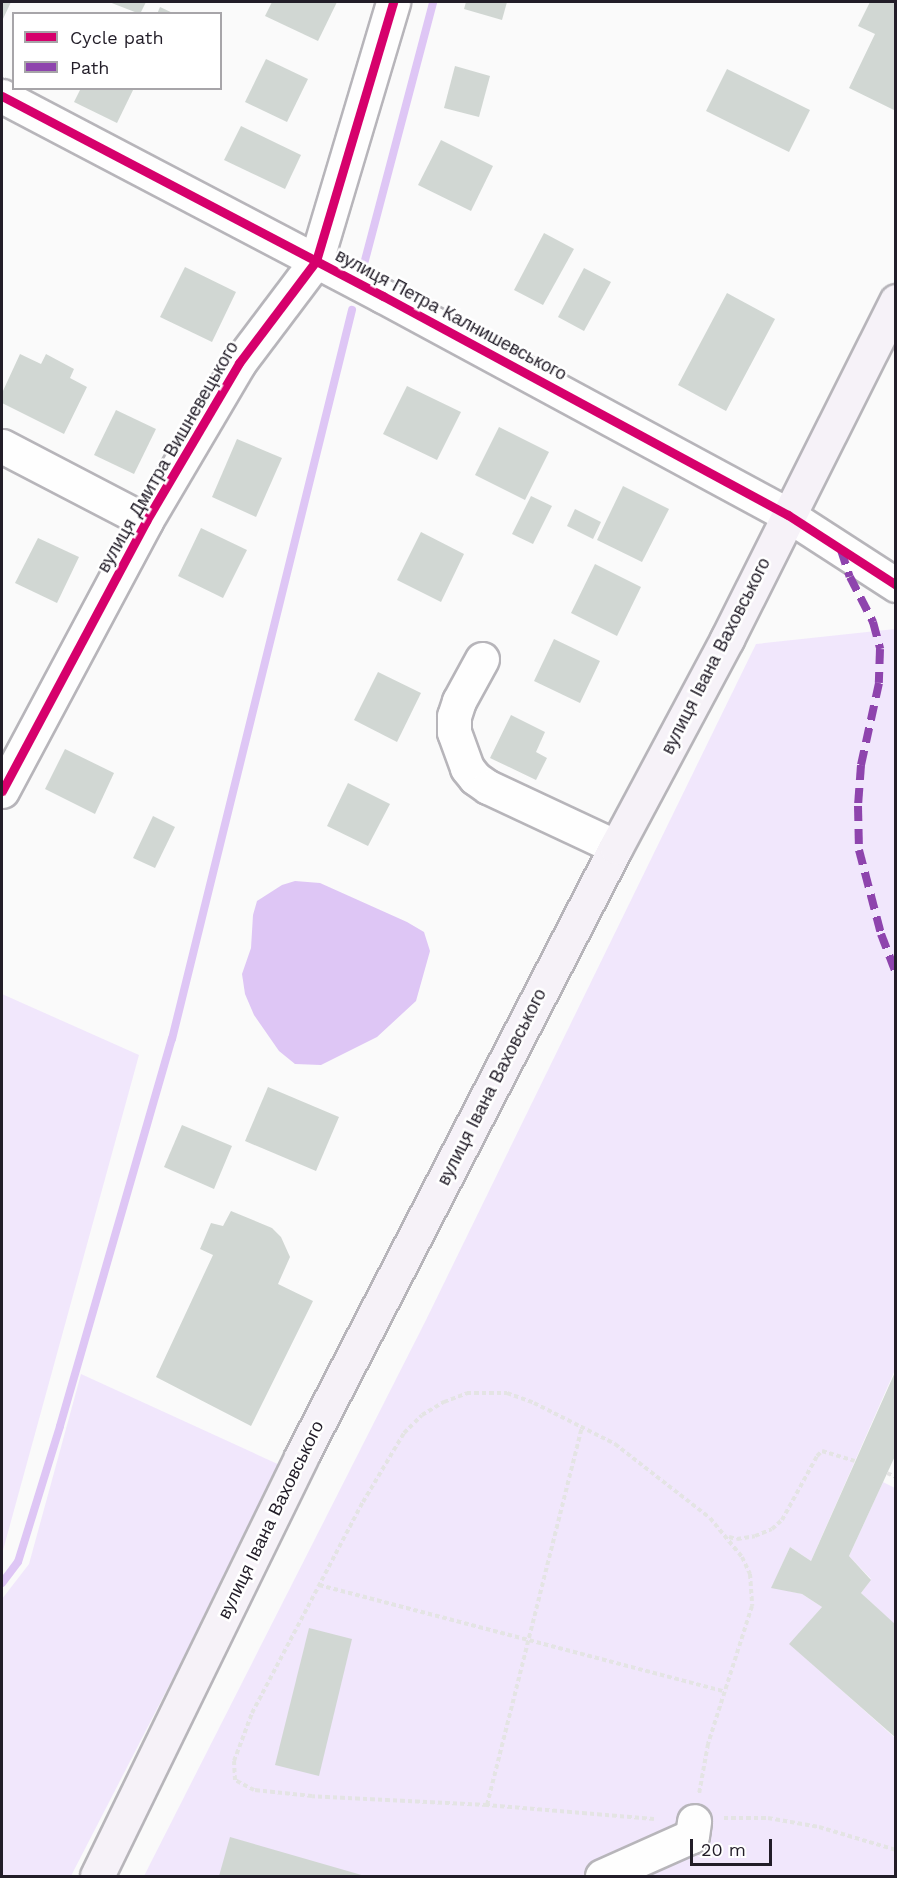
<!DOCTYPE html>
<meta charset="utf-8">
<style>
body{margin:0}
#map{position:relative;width:897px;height:1878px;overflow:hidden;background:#fafafa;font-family:"Work Sans",sans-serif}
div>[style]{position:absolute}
.green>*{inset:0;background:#f1e7fc}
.water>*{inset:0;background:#dec6f5}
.stream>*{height:8px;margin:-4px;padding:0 4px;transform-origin:4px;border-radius:4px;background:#dec6f5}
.building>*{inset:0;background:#d1d7d3}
.path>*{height:4px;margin-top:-2px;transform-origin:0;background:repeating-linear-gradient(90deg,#e4e4e4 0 4.5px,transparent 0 7.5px)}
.roads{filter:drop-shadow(2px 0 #b7b5ba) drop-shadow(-2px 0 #b7b5ba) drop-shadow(0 2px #b7b5ba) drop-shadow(0 -2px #b7b5ba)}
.minor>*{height:33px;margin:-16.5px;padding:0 16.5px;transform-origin:16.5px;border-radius:16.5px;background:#fefefe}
.major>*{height:33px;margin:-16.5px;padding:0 16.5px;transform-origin:16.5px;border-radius:16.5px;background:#f6f2f8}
.quiet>*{height:8px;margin-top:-4px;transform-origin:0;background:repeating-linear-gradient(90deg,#8e44ad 0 15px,transparent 0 23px)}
.cycleway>*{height:9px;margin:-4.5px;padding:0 4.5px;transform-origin:4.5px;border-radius:4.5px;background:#d6006c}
span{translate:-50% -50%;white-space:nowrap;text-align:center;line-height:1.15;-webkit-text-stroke:5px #fff;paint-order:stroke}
.street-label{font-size:18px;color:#221d28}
.frame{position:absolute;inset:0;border:3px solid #221d28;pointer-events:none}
.legend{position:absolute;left:12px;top:12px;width:210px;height:78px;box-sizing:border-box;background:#fff;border:2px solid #a7a5a9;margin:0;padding:8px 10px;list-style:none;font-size:18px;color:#221d28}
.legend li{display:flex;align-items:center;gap:12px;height:30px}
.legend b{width:30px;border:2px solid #a7a5a9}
.scale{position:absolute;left:690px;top:1839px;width:82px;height:27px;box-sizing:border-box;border:3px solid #221d28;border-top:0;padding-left:8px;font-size:18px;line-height:21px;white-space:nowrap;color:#221d28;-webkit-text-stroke:4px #fff;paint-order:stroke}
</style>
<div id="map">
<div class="green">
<i style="clip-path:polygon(895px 629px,895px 1370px,811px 1561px,790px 1547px,772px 1587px,802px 1594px,822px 1607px,790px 1644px,895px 1738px,895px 1876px,144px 1876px,426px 1320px,756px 644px)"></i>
<i style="clip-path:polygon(2px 994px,139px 1055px,2px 1554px)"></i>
<i style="clip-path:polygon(81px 1374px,282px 1466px,71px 1876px,2px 1876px,2px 1599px,29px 1564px)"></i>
<i style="clip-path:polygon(883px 1482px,895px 1488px,895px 1625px,861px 1593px,871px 1579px,849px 1556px)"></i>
</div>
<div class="water">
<i style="clip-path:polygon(295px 881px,320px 883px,407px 922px,424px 932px,430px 951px,416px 1001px,377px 1037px,321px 1065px,295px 1064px,279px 1051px,254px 1015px,245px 994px,242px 974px,251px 948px,253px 915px,257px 901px,282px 885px)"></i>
</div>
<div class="stream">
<i style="left:364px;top:264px;width:271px;rotate:-75.2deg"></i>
<i style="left:2px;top:1583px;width:26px;rotate:-53deg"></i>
<i style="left:18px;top:1562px;width:142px;rotate:-72.8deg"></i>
<i style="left:60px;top:1426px;width:403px;rotate:-73.9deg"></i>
<i style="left:172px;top:1039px;width:751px;rotate:-76.13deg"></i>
</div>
<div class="building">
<i style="clip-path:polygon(2px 2px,11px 2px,2px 21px)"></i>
<i style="clip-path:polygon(109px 2px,146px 2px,140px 14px)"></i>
<i style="clip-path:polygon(272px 2px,337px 2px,318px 41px,265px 16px)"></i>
<i style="clip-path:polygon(466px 2px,507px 2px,502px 20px,464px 9px)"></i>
<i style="clip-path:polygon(870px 2px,896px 3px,896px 111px,849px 88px,875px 34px,858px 26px)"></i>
<i style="clip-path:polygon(160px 7px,175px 14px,157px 14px)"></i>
<i style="clip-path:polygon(266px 59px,308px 79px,287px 122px,245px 102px)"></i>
<i style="clip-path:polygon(455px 66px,490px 76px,479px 117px,444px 108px)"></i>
<i style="clip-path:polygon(727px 69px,810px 110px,789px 152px,706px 111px)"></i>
<i style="clip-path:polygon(81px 88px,134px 88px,117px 123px,74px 102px)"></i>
<i style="clip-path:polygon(241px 126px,301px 155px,285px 189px,224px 160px)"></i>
<i style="clip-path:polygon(441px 140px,493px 166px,471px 211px,418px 185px)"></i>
<i style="clip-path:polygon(544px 233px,574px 249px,543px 305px,514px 290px)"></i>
<i style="clip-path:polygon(185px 267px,236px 292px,212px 342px,160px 317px)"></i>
<i style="clip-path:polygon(584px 268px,611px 282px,584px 331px,558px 317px)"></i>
<i style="clip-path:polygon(727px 293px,775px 319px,726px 411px,678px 385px)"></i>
<i style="clip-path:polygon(20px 354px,41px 364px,46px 354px,74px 369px,70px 378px,87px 387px,64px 434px,2px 403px,2px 393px)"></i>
<i style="clip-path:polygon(407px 386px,461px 412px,437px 460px,383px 434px)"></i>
<i style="clip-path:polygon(116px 410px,156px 429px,134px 474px,94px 455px)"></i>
<i style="clip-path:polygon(499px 427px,549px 452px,525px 500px,475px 475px)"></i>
<i style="clip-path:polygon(237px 439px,282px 458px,256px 517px,212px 497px)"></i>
<i style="clip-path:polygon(623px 486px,669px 509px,642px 562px,597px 540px)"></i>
<i style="clip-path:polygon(531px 496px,552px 506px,533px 544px,512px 534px)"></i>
<i style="clip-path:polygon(575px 509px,601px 522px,593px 539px,567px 526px)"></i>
<i style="clip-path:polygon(201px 528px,247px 550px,223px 598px,178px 576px)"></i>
<i style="clip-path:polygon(421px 532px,464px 554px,441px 602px,397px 580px)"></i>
<i style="clip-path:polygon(38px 538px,79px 557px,57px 603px,15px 583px)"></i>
<i style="clip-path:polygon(595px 564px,641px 587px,617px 636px,571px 613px)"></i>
<i style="clip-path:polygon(554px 639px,600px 661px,580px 703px,534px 681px)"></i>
<i style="clip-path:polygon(378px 672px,421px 693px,397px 742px,354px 720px)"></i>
<i style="clip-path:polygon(511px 715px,545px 732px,536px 752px,547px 758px,536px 780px,490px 758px)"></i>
<i style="clip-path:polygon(65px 749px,114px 773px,95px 814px,45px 789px)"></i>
<i style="clip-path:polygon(348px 783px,390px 804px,368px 846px,327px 826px)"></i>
<i style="clip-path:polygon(153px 816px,175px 827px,155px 868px,133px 858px)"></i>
<i style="clip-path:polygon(268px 1087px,339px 1117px,316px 1171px,245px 1141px)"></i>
<i style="clip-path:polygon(182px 1125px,232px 1146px,214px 1189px,164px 1167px)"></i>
<i style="clip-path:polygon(231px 1211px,272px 1228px,281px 1237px,290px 1257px,278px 1284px,313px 1301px,251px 1426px,156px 1377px,213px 1255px,200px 1249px,211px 1223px,223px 1226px)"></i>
<i style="clip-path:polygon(896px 1370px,896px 1454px,849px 1556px,871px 1580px,861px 1593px,896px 1625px,896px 1738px,789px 1644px,822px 1607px,802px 1594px,771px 1588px,790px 1547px,811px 1561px)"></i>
<i style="clip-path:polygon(309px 1628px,352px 1639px,319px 1776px,275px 1765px)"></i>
<i style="clip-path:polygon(230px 1837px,365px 1876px,219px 1876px)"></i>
</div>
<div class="path">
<i style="left:887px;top:1473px;width:10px;rotate:24deg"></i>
<i style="left:729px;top:1537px;width:8px;rotate:14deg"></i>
<i style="left:737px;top:1539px;width:18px;rotate:-9deg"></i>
<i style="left:755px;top:1536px;width:18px;rotate:-22deg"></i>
<i style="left:772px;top:1529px;width:13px;rotate:-42deg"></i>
<i style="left:782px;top:1520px;width:73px;rotate:-61.3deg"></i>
<i style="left:817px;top:1456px;width:7px;rotate:-45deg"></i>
<i style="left:822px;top:1451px;width:34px;rotate:17deg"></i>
<i style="left:319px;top:1585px;width:418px;rotate:14.7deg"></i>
<i style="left:487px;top:1805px;width:389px;rotate:-75.9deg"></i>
<i style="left:724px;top:1818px;width:44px"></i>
<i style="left:768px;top:1818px;width:52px;rotate:10deg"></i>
<i style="left:819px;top:1827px;width:80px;rotate:16.6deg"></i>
<i style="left:654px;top:1819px;width:168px;rotate:-175.2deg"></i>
<i style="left:487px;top:1805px;width:175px;rotate:-177.1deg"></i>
<i style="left:312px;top:1796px;width:58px;rotate:-174.1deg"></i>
<i style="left:254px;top:1790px;width:21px;rotate:-152deg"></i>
<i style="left:235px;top:1780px;width:19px;rotate:-93deg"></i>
<i style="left:234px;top:1761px;width:51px;rotate:-69.4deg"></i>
<i style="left:252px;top:1713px;width:238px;rotate:-62.3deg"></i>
<i style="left:363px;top:1502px;width:80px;rotate:-59.3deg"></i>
<i style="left:404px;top:1433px;width:25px;rotate:-45deg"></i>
<i style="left:422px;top:1415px;width:26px;rotate:-31deg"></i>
<i style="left:444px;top:1402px;width:25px;rotate:-21deg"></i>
<i style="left:467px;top:1393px;width:40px"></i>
<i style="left:507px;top:1393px;width:29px;rotate:20deg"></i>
<i style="left:534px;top:1403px;width:91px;rotate:26.8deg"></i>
<i style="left:615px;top:1444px;width:120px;rotate:37.9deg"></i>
<i style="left:710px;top:1518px;width:50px;rotate:50.6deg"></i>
<i style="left:742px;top:1557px;width:19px;rotate:65deg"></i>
<i style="left:750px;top:1574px;width:32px;rotate:86deg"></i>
<i style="left:752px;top:1606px;width:145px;rotate:107.7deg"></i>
<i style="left:708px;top:1744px;width:51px;rotate:100.2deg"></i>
</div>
<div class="roads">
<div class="minor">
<i style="left:2px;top:96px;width:430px;rotate:27.7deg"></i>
<i style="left:383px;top:296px;width:460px;rotate:28.4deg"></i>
<i style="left:788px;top:515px;width:129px;rotate:32.9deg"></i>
<i style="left:2px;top:446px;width:162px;rotate:27.5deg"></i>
<i style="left:482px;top:659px;width:48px;rotate:118.7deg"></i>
<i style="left:459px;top:701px;width:16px;rotate:108deg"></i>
<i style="left:454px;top:716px;width:16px;rotate:90deg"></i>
<i style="left:454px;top:732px;width:38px;rotate:70deg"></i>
<i style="left:467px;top:768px;width:13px;rotate:51deg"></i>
<i style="left:475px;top:778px;width:16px;rotate:35deg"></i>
<i style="left:488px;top:787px;width:141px;rotate:25.1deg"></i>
<i style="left:2px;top:791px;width:306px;rotate:-61.9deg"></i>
<i style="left:146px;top:521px;width:183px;rotate:-59.5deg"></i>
<i style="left:239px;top:363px;width:128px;rotate:-53deg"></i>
<i style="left:316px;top:261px;width:270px;rotate:-73.4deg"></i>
<i style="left:602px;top:1876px;width:98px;rotate:-24deg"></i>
<i style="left:692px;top:1836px;width:15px;rotate:-82deg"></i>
</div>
<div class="major">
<i style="left:97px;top:1876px;width:466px;rotate:-64deg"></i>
<i style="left:301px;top:1457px;width:687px;rotate:-62.69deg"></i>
<i style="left:616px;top:847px;width:236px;rotate:-61.9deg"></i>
<i style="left:727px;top:639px;width:378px;rotate:-63.4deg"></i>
</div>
</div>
<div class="quiet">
<i style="left:841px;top:550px;width:28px;rotate:72deg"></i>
<i style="left:850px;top:577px;width:51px;rotate:62.9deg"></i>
<i style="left:873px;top:622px;width:28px;rotate:75deg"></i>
<i style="left:880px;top:649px;width:34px;rotate:92deg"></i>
<i style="left:879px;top:683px;width:84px;rotate:102.4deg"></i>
<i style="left:861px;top:765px;width:41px;rotate:94.2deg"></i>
<i style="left:858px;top:806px;width:44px;rotate:88.7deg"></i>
<i style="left:859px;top:850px;width:87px;rotate:75.3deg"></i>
<i style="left:881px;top:934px;width:42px;rotate:69deg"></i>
</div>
<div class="cycleway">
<i style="left:2px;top:96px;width:430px;rotate:27.7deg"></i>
<i style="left:383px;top:296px;width:460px;rotate:28.4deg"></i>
<i style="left:788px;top:515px;width:129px;rotate:32.9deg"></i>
<i style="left:2px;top:791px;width:306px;rotate:-61.9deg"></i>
<i style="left:146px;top:521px;width:183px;rotate:-59.5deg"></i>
<i style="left:239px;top:363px;width:128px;rotate:-53deg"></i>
<i style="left:316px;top:261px;width:270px;rotate:-73.4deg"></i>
</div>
<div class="street-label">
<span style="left:451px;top:315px;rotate:28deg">вулиця Петра Калнишевського</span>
<span style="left:168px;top:457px;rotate:-60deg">вулиця Дмитра Вишневецького</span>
<span style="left:716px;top:656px;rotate:-63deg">вулиця Івана Ваховського</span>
<span style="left:492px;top:1087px;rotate:-63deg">вулиця Івана Ваховського</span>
<span style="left:271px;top:1520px;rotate:-64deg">вулиця Івана Ваховського</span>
</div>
<div class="frame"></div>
<ul class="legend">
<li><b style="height:8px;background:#d6006c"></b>Cycle path</li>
<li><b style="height:8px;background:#8e44ad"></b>Path</li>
</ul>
<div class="scale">20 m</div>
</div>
